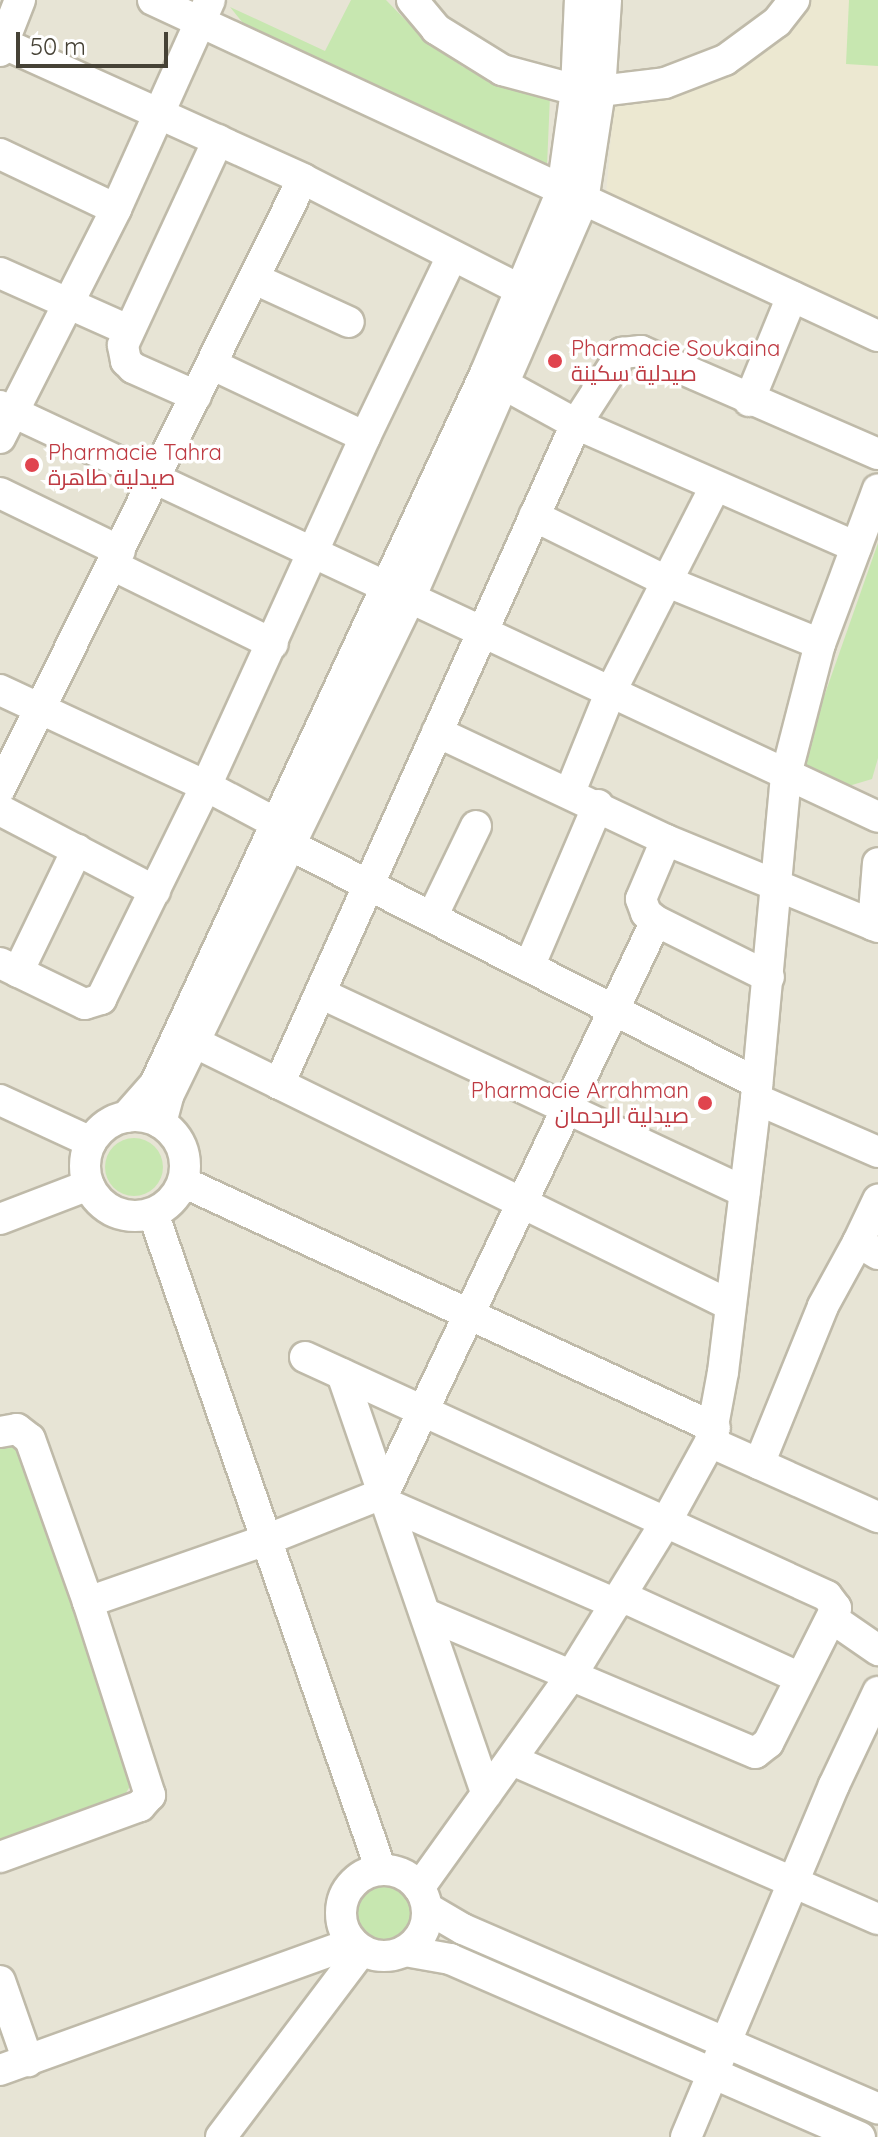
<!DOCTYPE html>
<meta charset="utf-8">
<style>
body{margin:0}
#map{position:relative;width:878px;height:2137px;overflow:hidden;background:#f3f1e7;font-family:Quicksand,Cairo,sans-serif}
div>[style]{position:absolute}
.residential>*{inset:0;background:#e7e4d5}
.education>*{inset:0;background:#ece8d1}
.green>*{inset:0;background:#c7e7b0}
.round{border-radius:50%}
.roads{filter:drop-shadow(2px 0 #bfbaa9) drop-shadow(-2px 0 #bfbaa9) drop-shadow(0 2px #bfbaa9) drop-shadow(0 -2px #bfbaa9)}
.minor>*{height:30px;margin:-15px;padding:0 15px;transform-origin:15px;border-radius:15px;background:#fff}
.minor>.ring{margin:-15px;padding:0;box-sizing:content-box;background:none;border:30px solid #fff;border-radius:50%}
.dots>*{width:22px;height:22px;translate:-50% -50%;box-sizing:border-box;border:4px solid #fff;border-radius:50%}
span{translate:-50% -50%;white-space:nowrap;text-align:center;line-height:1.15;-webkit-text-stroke:7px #fff;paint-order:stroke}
.health-label{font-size:22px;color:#be3a42}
.left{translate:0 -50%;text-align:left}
.right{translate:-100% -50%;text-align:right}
.scale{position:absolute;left:16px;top:32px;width:152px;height:36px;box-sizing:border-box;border:4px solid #464236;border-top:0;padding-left:10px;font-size:24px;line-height:28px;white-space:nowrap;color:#464236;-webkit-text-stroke:6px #fff;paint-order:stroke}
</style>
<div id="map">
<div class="residential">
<i style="clip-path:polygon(0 0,878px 0,878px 2137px,0 2137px)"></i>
</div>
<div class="education">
<i style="clip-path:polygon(808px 0,878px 0,878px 320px,606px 194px,614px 103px)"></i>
</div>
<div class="green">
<i style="clip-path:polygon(351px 0,386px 0,419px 34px,463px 67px,550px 96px,547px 166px,251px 33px,230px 7px,325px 51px)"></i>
<i style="clip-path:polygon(849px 0,878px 0,878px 66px,846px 64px)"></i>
<i style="clip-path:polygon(878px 543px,878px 758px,872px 779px,842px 788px,825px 781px,801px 762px)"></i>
<i class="round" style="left:105px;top:1138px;width:58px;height:58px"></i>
<i style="clip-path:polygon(8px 1440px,22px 1448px,133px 1781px,123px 1798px,0 1843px,0 1442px)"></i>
<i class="round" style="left:344px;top:1875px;width:76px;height:76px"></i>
</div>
<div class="roads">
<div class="minor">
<i style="left:153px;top:0;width:799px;rotate:24.87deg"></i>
<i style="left:412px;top:0;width:38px;rotate:50deg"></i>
<i style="left:436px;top:29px;width:78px;rotate:31.8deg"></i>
<i style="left:502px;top:70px;width:77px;rotate:15.1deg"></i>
<i style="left:576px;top:90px;width:24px;rotate:2deg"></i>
<i style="left:600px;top:91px;width:65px;rotate:-7deg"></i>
<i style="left:665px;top:83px;width:64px;rotate:-21deg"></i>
<i style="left:725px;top:60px;width:64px;rotate:-36.2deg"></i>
<i style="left:777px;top:22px;width:28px;rotate:-52deg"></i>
<i style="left:0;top:42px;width:333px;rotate:24.3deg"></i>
<i style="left:303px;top:179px;width:245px;rotate:27deg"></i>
<i style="left:0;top:51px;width:55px;rotate:-68.6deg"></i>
<i style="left:0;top:154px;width:128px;rotate:25.4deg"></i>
<i style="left:0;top:273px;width:140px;rotate:24deg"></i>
<i style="left:255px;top:279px;width:103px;rotate:24.6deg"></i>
<i style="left:213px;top:365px;width:168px;rotate:25.3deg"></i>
<i style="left:487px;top:375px;width:102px;rotate:28.8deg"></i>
<i style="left:576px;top:424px;width:306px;rotate:23.7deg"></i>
<i style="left:196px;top:396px;width:69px;rotate:-156deg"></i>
<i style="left:133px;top:368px;width:10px;rotate:-135deg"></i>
<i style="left:126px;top:361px;width:16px;rotate:-101deg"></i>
<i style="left:123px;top:345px;width:226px;rotate:-65.1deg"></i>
<i style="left:749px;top:401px;width:113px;rotate:-67.7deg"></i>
<i style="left:0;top:406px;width:969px;rotate:25.08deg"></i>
<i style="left:0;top:438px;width:257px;rotate:-63.1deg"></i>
<i style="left:116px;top:209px;width:229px;rotate:-65.8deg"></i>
<i style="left:0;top:493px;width:133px;rotate:25.8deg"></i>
<i style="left:534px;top:516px;width:149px;rotate:26.2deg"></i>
<i style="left:668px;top:582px;width:164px;rotate:22.2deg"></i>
<i style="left:112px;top:565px;width:179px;rotate:26.1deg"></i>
<i style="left:0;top:690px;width:227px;rotate:25deg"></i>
<i style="left:206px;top:786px;width:79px;rotate:27.9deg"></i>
<i style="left:276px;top:823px;width:28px;rotate:55deg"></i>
<i style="left:292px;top:846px;width:522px;rotate:27.01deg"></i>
<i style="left:437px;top:732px;width:253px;rotate:25.2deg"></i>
<i style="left:666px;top:840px;width:229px;rotate:22.3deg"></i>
<i style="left:0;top:789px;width:681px;rotate:-63.59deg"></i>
<i style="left:570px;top:792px;width:107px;rotate:-68deg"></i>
<i style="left:610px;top:693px;width:231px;rotate:-63deg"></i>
<i style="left:0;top:810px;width:175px;rotate:27.6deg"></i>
<i style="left:666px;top:840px;width:64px;rotate:113deg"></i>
<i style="left:641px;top:899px;width:15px;rotate:70deg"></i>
<i style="left:646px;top:913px;width:13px;rotate:39deg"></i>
<i style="left:656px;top:921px;width:126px;rotate:26.4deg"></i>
<i style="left:432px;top:917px;width:101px;rotate:-64.2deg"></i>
<i style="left:873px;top:925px;width:62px;rotate:-85.4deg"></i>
<i style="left:0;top:963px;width:94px;rotate:25.8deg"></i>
<i style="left:85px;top:1004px;width:17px;rotate:-17deg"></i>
<i style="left:101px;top:999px;width:237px;rotate:-63.8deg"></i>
<i style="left:206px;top:786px;width:384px;rotate:-65.5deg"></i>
<i style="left:365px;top:437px;width:201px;rotate:-64.3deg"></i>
<i style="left:529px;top:967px;width:176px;rotate:-66.9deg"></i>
<i style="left:18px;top:972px;width:136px;rotate:-64.2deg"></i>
<i style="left:320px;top:993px;width:469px;rotate:25.1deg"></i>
<i style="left:196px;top:1043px;width:595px;rotate:26.13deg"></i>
<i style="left:279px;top:1084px;width:724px;rotate:-65.77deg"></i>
<i style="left:576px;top:424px;width:85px;rotate:-57.1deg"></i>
<i style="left:622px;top:353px;width:19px;rotate:-6deg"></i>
<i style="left:641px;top:351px;width:258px;rotate:23.5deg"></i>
<i style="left:756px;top:1099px;width:133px;rotate:23.5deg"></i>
<i style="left:0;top:1100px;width:100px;rotate:24.8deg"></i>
<i class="ring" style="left:85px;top:1116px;width:70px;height:70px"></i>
<i style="left:126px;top:1117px;width:44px;rotate:-48.7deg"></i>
<i style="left:155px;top:1084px;width:783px;rotate:-65.07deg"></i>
<i style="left:485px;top:374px;width:199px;rotate:-67.2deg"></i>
<i style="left:562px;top:191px;width:102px;rotate:-82.1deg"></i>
<i style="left:576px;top:90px;width:90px;rotate:-87.5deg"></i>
<i style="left:161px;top:1123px;width:28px;rotate:-75deg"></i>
<i style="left:168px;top:1096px;width:556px;rotate:-64.08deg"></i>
<i style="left:411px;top:596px;width:431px;rotate:-66.5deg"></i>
<i style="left:583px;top:201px;width:111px;rotate:-81.2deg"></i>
<i style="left:600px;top:91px;width:91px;rotate:-86.2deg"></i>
<i style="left:183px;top:1182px;width:586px;rotate:24.82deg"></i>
<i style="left:153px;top:1213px;width:695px;rotate:70.86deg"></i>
<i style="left:0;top:1219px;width:95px;rotate:-20.9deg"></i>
<i style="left:858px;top:1242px;width:47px;rotate:-64.5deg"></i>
<i style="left:305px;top:1357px;width:574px;rotate:24.6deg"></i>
<i style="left:827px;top:1596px;width:15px;rotate:53deg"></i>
<i style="left:836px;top:1608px;width:151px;rotate:116.7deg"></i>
<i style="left:768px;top:1743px;width:16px;rotate:142deg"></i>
<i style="left:755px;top:1753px;width:357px;rotate:-157.1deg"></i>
<i style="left:342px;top:1374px;width:444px;rotate:71deg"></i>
<i style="left:0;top:1432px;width:17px;rotate:-10deg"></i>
<i style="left:17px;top:1429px;width:16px;rotate:38deg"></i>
<i style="left:30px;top:1439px;width:173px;rotate:70.4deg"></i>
<i style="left:88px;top:1602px;width:203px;rotate:72.2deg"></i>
<i style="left:150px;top:1795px;width:15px;rotate:132deg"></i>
<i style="left:140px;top:1806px;width:149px;rotate:160deg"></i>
<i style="left:710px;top:1442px;width:184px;rotate:24.1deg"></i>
<i style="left:759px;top:1464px;width:170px;rotate:-67.9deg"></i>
<i style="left:823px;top:1306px;width:73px;rotate:-61.3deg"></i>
<i style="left:858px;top:1242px;width:23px;rotate:31deg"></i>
<i style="left:387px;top:1504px;width:250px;rotate:23.6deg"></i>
<i style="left:621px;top:1596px;width:197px;rotate:24.6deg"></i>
<i style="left:88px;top:1602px;width:188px;rotate:-19.2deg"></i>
<i style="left:266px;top:1540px;width:127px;rotate:-21.7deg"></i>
<i style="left:384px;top:1493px;width:633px;rotate:-64.57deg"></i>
<i style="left:833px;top:1619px;width:55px;rotate:34.6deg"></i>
<i style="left:512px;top:1760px;width:399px;rotate:23.5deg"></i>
<i class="ring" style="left:341px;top:1870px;width:56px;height:56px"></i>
<i style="left:419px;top:1888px;width:263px;rotate:-54.4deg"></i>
<i style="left:572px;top:1674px;width:179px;rotate:-58.3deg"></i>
<i style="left:666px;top:1522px;width:91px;rotate:-61.2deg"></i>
<i style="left:710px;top:1442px;width:71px;rotate:-79.5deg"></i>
<i style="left:723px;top:1372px;width:275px;rotate:-83.1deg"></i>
<i style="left:756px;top:1099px;width:325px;rotate:-84.7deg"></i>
<i style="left:786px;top:775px;width:135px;rotate:-75.5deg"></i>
<i style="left:820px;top:644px;width:165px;rotate:-69.5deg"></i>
<i style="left:427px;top:1908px;width:42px;rotate:30.3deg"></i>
<i style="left:463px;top:1929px;width:452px;rotate:23.4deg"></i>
<i style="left:405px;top:1951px;width:46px;rotate:10.1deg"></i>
<i style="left:450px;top:1959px;width:447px;rotate:23.5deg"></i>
<i style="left:0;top:1981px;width:85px;rotate:70.7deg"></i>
<i style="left:0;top:2070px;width:375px;rotate:-19.8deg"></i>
<i style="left:221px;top:2137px;width:234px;rotate:-53deg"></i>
<i style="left:686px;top:2137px;width:382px;rotate:-67.2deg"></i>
<i style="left:834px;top:1785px;width:103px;rotate:-64.7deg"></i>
</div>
</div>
<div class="dots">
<i style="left:555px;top:361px;background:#e0444e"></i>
<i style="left:32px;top:465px;background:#e0444e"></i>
<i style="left:705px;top:1103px;background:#e0444e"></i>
</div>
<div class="health-label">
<span class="left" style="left:571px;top:361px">Pharmacie Soukaina<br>صيدلية سكينة</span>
<span class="left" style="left:48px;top:465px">Pharmacie Tahra<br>صيدلية طاهرة</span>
<span class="right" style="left:689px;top:1103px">Pharmacie Arrahman<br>صيدلية الرحمان</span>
</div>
<div class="scale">50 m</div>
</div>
